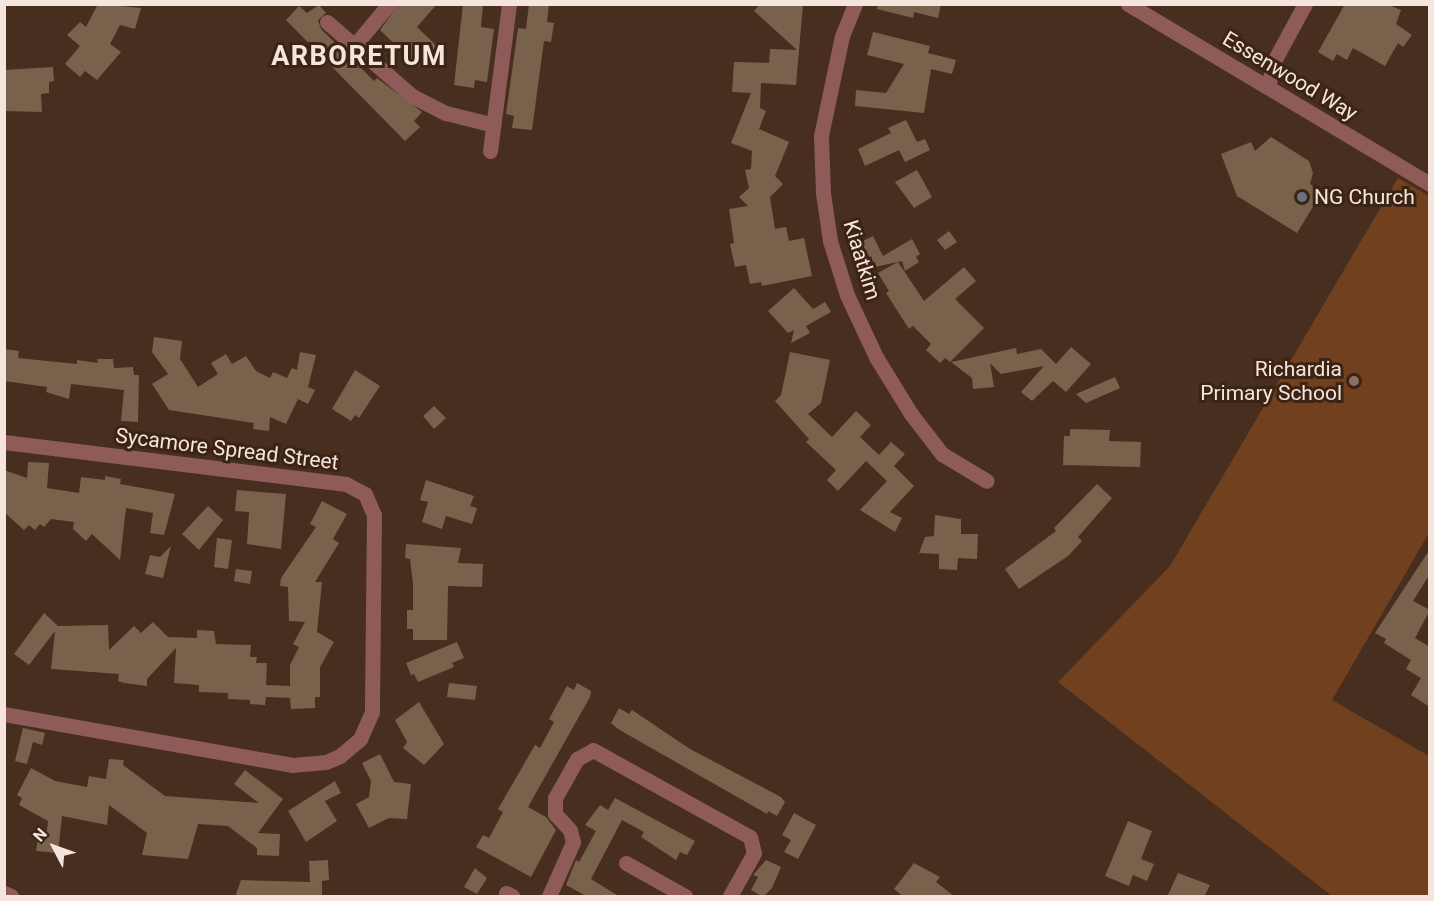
<!DOCTYPE html>
<style>
body{margin:0}
#map{position:relative;width:1434px;height:901px;overflow:hidden;background:#472e1f;font-family:Roboto,sans-serif}
div>[style]{position:absolute}
.green>*{inset:0;background:#71401f}
.building>*{inset:0;background:#78624c}
.minor>*{height:15px;margin:-7.5px;padding:0 7.5px;transform-origin:7.5px;border-radius:7.5px;background:#8f5b59}
.dots>*{width:16px;height:16px;translate:-50% -50%;box-sizing:border-box;border:3px solid #3c2415;border-radius:50%}
span{translate:-50% -50%;white-space:nowrap;text-align:center;line-height:1.15;-webkit-text-stroke:6px #3c2415;paint-order:stroke}
.street-label{font-size:21px;color:#f5e5dc}
.poi-label{font-size:21px;color:#f5e5dc}
.left{translate:0 -50%;text-align:left}
.right{translate:-100% -50%;text-align:right}
.district-label{font-size:27px;color:#f5e5dc;font-weight:700;letter-spacing:1.5px}
.frame{position:absolute;inset:0;border:6px solid #f5e5dc;pointer-events:none}
.north{position:absolute;left:24px;top:817px;width:60px;height:60px;-webkit-text-stroke:4px #3c2415;paint-order:stroke;rotate:311deg;font-size:16px;font-weight:700;line-height:24px;text-align:center;color:#f5e5dc}
.north::after{content:'';display:block;margin:auto;width:21px;height:27px;background:#f5e5dc;clip-path:polygon(50% 0,100% 100%,50% 72%,0 100%)}
</style>
<div id="map">
<div class="green">
<i style="clip-path:polygon(1398px 178px,1429px 196px,1429px 533px,1332px 700px,1429px 756px,1429px 896px,1332px 896px,1058px 682px,1170px 566px)"></i>
</div>
<div class="building">
<i style="clip-path:polygon(98px 4px,141px 8px,135px 29px,120px 25px,110px 44px,121px 52px,97px 80px,85px 71px,80px 77px,65px 64px,80px 46px,67px 35px,80px 22px,86px 27px)"></i>
<i style="clip-path:polygon(399px 4px,437px 4px,417px 27px,444px 53px,431px 67px,424px 60px,418px 67px,380px 30px)"></i>
<i style="clip-path:polygon(463px 4px,483px 4px,481px 27px,494px 29px,487px 82px,475px 80px,474px 88px,454px 85px)"></i>
<i style="clip-path:polygon(529px 4px,549px 4px,547px 22px,554px 23px,551px 42px,544px 41px,532px 130px,512px 128px,514px 116px,506px 114px,518px 28px,526px 29px)"></i>
<i style="clip-path:polygon(760px 4px,803px 4px,796px 85px,761px 83px,760px 108px,766px 111px,759px 129px,789px 142px,775px 176px,783px 184px,770px 197px,775px 229px,786px 227px,789px 241px,804px 238px,812px 276px,762px 286px,761px 282px,750px 284px,746px 265px,735px 267px,730px 244px,734px 243px,729px 209px,748px 206px,739px 197px,749px 188px,745px 170px,751px 169px,752px 151px,731px 143px,751px 93px,732px 92px,734px 62px,769px 63px,770px 49px,797px 50px,754px 11px)"></i>
<i style="clip-path:polygon(878px 4px,941px 4px,938px 18px,914px 12px,913px 18px,877px 9px)"></i>
<i style="clip-path:polygon(1345px 4px,1386px 4px,1401px 10px,1396px 24px,1412px 35px,1403px 47px,1398px 43px,1385px 66px,1353px 48px,1347px 60px,1337px 54px,1333px 61px,1318px 52px)"></i>
<i style="clip-path:polygon(319px 5px,326px 13px,318px 20px,321px 29px,374px 81px,377px 78px,422px 112px,414px 121px,420px 127px,405px 141px,286px 20px,299px 6px,307px 13px)"></i>
<i style="clip-path:polygon(873px 32px,930px 46px,928px 53px,956px 60px,952px 74px,931px 69px,924px 113px,855px 106px,856px 90px,886px 93px,904px 64px,867px 55px)"></i>
<i style="clip-path:polygon(53px 67px,54px 81px,49px 82px,49px 93px,41px 94px,42px 112px,4px 111px,4px 70px)"></i>
<i style="clip-path:polygon(906px 120px,917px 142px,925px 139px,930px 150px,905px 162px,899px 150px,865px 166px,858px 149px,891px 133px,888px 128px)"></i>
<i style="clip-path:polygon(1271px 137px,1309px 161px,1313px 173px,1310px 184px,1322px 192px,1297px 233px,1237px 196px,1221px 154px,1251px 142px,1255px 151px)"></i>
<i style="clip-path:polygon(917px 170px,932px 197px,914px 208px,895px 182px)"></i>
<i style="clip-path:polygon(949px 231px,957px 242px,945px 250px,937px 240px)"></i>
<i style="clip-path:polygon(873px 236px,883px 256px,912px 239px,920px 254px,916px 257px,919px 262px,905px 271px,902px 261px,866px 269px,872px 262px,861px 242px)"></i>
<i style="clip-path:polygon(898px 262px,924px 301px,964px 267px,976px 281px,955px 299px,984px 328px,950px 362px,945px 358px,940px 363px,926px 350px,931px 344px,913px 326px,909px 329px,886px 293px,889px 291px,878px 273px)"></i>
<i style="clip-path:polygon(794px 288px,813px 309px,825px 302px,831px 312px,806px 326px,810px 333px,791px 343px,794px 330px,788px 333px,768px 311px)"></i>
<i style="clip-path:polygon(154px 337px,182px 341px,180px 359px,198px 387px,218px 374px,211px 363px,226px 354px,232px 364px,246px 356px,256px 371px,270px 378px,273px 372px,287px 378px,292px 368px,297px 370px,300px 352px,316px 355px,308px 387px,315px 390px,308px 404px,298px 399px,286px 424px,270px 417px,269px 431px,253px 429px,254px 423px,169px 410px,152px 384px,168px 374px,152px 352px)"></i>
<i style="clip-path:polygon(1071px 347px,1091px 364px,1066px 392px,1053px 381px,1032px 401px,1021px 392px,1044px 366px,1001px 374px,990px 363px,994px 387px,973px 389px,972px 378px,951px 362px,1016px 348px,1017px 354px,1041px 349px,1056px 364px)"></i>
<i style="clip-path:polygon(4px 349px,19px 351px,18px 358px,77px 364px,77px 360px,98px 363px,97px 359px,113px 359px,114px 368px,133px 367px,134px 375px,139px 375px,138px 422px,121px 421px,124px 390px,71px 384px,69px 399px,46px 392px,47px 387px,4px 381px)"></i>
<i style="clip-path:polygon(790px 352px,830px 360px,821px 403px,808px 414px,832px 437px,856px 411px,871px 425px,860px 437px,879px 455px,891px 442px,905px 454px,894px 466px,914px 486px,890px 512px,902px 518px,895px 532px,860px 510px,887px 481px,866px 461px,838px 491px,827px 480px,836px 470px,806px 442px,809px 439px,775px 401px,781px 395px)"></i>
<i style="clip-path:polygon(355px 370px,380px 386px,359px 418px,355px 415px,351px 421px,332px 409px)"></i>
<i style="clip-path:polygon(1115px 377px,1120px 388px,1086px 403px,1076px 394px)"></i>
<i style="clip-path:polygon(434px 406px,446px 418px,434px 429px,423px 416px)"></i>
<i style="clip-path:polygon(1070px 429px,1110px 430px,1109px 441px,1141px 442px,1140px 467px,1063px 465px,1064px 436px,1070px 436px)"></i>
<i style="clip-path:polygon(28px 462px,49px 463px,47px 488px,79px 493px,81px 477px,105px 480px,105px 476px,121px 479px,120px 484px,175px 494px,164px 535px,150px 533px,153px 513px,126px 508px,120px 560px,92px 534px,86px 541px,73px 529px,74px 522px,51px 519px,44px 527px,40px 524px,35px 530px,29px 525px,24px 530px,4px 512px,4px 470px,27px 478px)"></i>
<i style="clip-path:polygon(426px 480px,474px 496px,470px 506px,477px 508px,472px 524px,446px 516px,442px 529px,422px 522px,428px 502px,420px 500px)"></i>
<i style="clip-path:polygon(1097px 484px,1112px 498px,1078px 537px,1082px 541px,1068px 556px,1019px 589px,1005px 569px,1056px 531px,1054px 528px)"></i>
<i style="clip-path:polygon(237px 490px,286px 494px,281px 549px,247px 544px,249px 512px,235px 511px)"></i>
<i style="clip-path:polygon(322px 501px,347px 514px,333px 539px,339px 543px,315px 582px,322px 582px,317px 632px,334px 642px,320px 667px,320px 697px,315px 697px,315px 708px,291px 709px,290px 698px,266px 697px,265px 705px,250px 704px,250px 700px,228px 699px,228px 693px,199px 692px,199px 685px,174px 683px,176px 648px,147px 679px,147px 686px,124px 683px,118px 681px,119px 674px,51px 669px,55px 631px,29px 665px,14px 654px,44px 613px,58px 626px,108px 625px,109px 650px,134px 626px,141px 633px,153px 622px,168px 637px,197px 638px,197px 630px,214px 631px,216px 644px,251px 645px,250px 657px,257px 657px,256px 663px,267px 663px,266px 685px,290px 686px,290px 665px,299px 647px,293px 644px,305px 622px,289px 621px,288px 587px,280px 586px,281px 578px,316px 527px,310px 524px)"></i>
<i style="clip-path:polygon(208px 506px,223px 520px,199px 550px,182px 534px)"></i>
<i style="clip-path:polygon(935px 515px,961px 519px,961px 534px,978px 534px,977px 559px,958px 558px,957px 570px,939px 569px,939px 554px,919px 553px,925px 537px,934px 536px)"></i>
<i style="clip-path:polygon(217px 538px,232px 540px,228px 569px,214px 567px)"></i>
<i style="clip-path:polygon(406px 544px,461px 548px,458px 563px,483px 564px,482px 587px,448px 586px,447px 640px,413px 640px,413px 629px,407px 629px,407px 610px,413px 610px,413px 584px,410px 559px,405px 558px)"></i>
<i style="clip-path:polygon(171px 546px,163px 578px,145px 574px,150px 555px,160px 557px)"></i>
<i style="clip-path:polygon(1430px 549px,1430px 574px,1413px 601px,1430px 610px,1415px 638px,1430px 647px,1430px 707px,1411px 695px,1421px 678px,1406px 669px,1411px 660px,1384px 643px,1386px 639px,1375px 633px)"></i>
<i style="clip-path:polygon(236px 569px,252px 571px,250px 584px,234px 581px)"></i>
<i style="clip-path:polygon(457px 642px,464px 658px,452px 663px,454px 667px,418px 682px,414px 674px,411px 675px,406px 663px)"></i>
<i style="clip-path:polygon(449px 683px,477px 686px,475px 700px,447px 697px)"></i>
<i style="clip-path:polygon(577px 683px,591px 691px,590px 697px,528px 807px,546px 817px,556px 830px,531px 877px,476px 847px,483px 835px,489px 838px,503px 812px,498px 809px,535px 745px,540px 748px,554px 722px,549px 719px,567px 686px,574px 690px)"></i>
<i style="clip-path:polygon(419px 702px,444px 744px,424px 765px,403px 748px,407px 742px,395px 720px)"></i>
<i style="clip-path:polygon(619px 708px,629px 714px,632px 710px,690px 749px,781px 797px,785px 802px,777px 816px,768px 811px,767px 814px,618px 729px,611px 723px)"></i>
<i style="clip-path:polygon(23px 728px,45px 733px,42px 745px,33px 742px,27px 764px,15px 761px)"></i>
<i style="clip-path:polygon(380px 754px,394px 782px,411px 784px,407px 819px,389px 818px,369px 828px,356px 804px,369px 797px,371px 781px,362px 763px)"></i>
<i style="clip-path:polygon(109px 759px,124px 760px,123px 765px,165px 796px,259px 803px,234px 784px,245px 770px,283px 799px,258px 833px,280px 834px,279px 856px,257px 855px,257px 848px,228px 826px,198px 824px,188px 859px,142px 855px,147px 833px,109px 805px,107px 825px,62px 816px,58px 853px,36px 851px,38px 839px,46px 840px,48px 821px,19px 805px,22px 798px,17px 795px,31px 768px,55px 781px,87px 787px,89px 776px,106px 779px)"></i>
<i style="clip-path:polygon(335px 781px,341px 793px,325px 801px,337px 821px,306px 842px,288px 811px)"></i>
<i style="clip-path:polygon(615px 798px,695px 841px,687px 855px,680px 852px,676px 860px,641px 837px,644px 832px,622px 820px,591px 879px,620px 897px,588px 897px,566px 885px,576px 860px,579px 862px,596px 831px,585px 825px,600px 805px,608px 810px)"></i>
<i style="clip-path:polygon(794px 813px,816px 825px,798px 859px,784px 852px,791px 840px,782px 835px)"></i>
<i style="clip-path:polygon(1128px 821px,1152px 831px,1141px 859px,1154px 864px,1147px 881px,1133px 875px,1129px 886px,1105px 876px)"></i>
<i style="clip-path:polygon(328px 860px,329px 880px,322px 881px,322px 897px,235px 897px,241px 880px,310px 882px,309px 861px)"></i>
<i style="clip-path:polygon(766px 860px,781px 867px,772px 888px,763px 897px,751px 890px,758px 877px,753px 875px)"></i>
<i style="clip-path:polygon(914px 863px,940px 877px,936px 882px,955px 897px,904px 897px,894px 889px)"></i>
<i style="clip-path:polygon(475px 868px,487px 878px,477px 894px,464px 887px)"></i>
<i style="clip-path:polygon(1178px 873px,1210px 885px,1204px 897px,1167px 897px)"></i>
</div>
<div class="minor">
<i style="left:855px;top:4px;width:35px;rotate:112deg"></i>
<i style="left:842px;top:36px;width:102px;rotate:101.9deg"></i>
<i style="left:821px;top:136px;width:57px;rotate:88deg"></i>
<i style="left:823px;top:193px;width:49px;rotate:81.7deg"></i>
<i style="left:830px;top:241px;width:57px;rotate:72.5deg"></i>
<i style="left:847px;top:295px;width:68px;rotate:64.9deg"></i>
<i style="left:876px;top:357px;width:67px;rotate:58.4deg"></i>
<i style="left:911px;top:414px;width:51px;rotate:52.2deg"></i>
<i style="left:942px;top:454px;width:52px;rotate:31deg"></i>
<i style="left:1128px;top:4px;width:352px;rotate:30.8deg"></i>
<i style="left:327px;top:22px;width:113px;rotate:41deg"></i>
<i style="left:412px;top:96px;width:38px;rotate:27deg"></i>
<i style="left:446px;top:113px;width:49px;rotate:14deg"></i>
<i style="left:354px;top:46px;width:55px;rotate:-50.2deg"></i>
<i style="left:1268px;top:87px;width:27px;rotate:-77deg"></i>
<i style="left:1274px;top:61px;width:65px;rotate:-61.5deg"></i>
<i style="left:490px;top:151px;width:148px;rotate:-82.6deg"></i>
<i style="left:4px;top:442px;width:345px;rotate:7deg"></i>
<i style="left:346px;top:484px;width:21px;rotate:28deg"></i>
<i style="left:365px;top:494px;width:23px;rotate:67deg"></i>
<i style="left:374px;top:515px;width:197px;rotate:90.6deg"></i>
<i style="left:372px;top:712px;width:30px;rotate:114deg"></i>
<i style="left:360px;top:739px;width:26px;rotate:140deg"></i>
<i style="left:340px;top:756px;width:15px;rotate:157deg"></i>
<i style="left:326px;top:762px;width:33px;rotate:175deg"></i>
<i style="left:293px;top:765px;width:293px;rotate:-170deg"></i>
<i style="left:626px;top:863px;width:68px;rotate:29.2deg"></i>
<i style="left:4px;top:893px;width:8px;rotate:23deg"></i>
<i style="left:506px;top:893px;width:7px;rotate:27deg"></i>
<i style="left:549px;top:896px;width:59px;rotate:-66deg"></i>
<i style="left:573px;top:842px;width:12px;rotate:-104deg"></i>
<i style="left:570px;top:830px;width:22px;rotate:-133deg"></i>
<i style="left:555px;top:814px;width:16px;rotate:-90deg"></i>
<i style="left:555px;top:798px;width:45px;rotate:-60.6deg"></i>
<i style="left:577px;top:759px;width:18px;rotate:-29deg"></i>
<i style="left:593px;top:750px;width:179px;rotate:29deg"></i>
<i style="left:750px;top:837px;width:16px;rotate:76deg"></i>
<i style="left:754px;top:853px;width:49px;rotate:119.2deg"></i>
</div>
<div class="dots">
<i style="left:1302px;top:197px;background:#6b7280"></i>
<i style="left:1354px;top:381px;background:#8d6e63"></i>
</div>
<div class="street-label">
<span style="left:1290px;top:76px;rotate:31deg">Essenwood Way</span>
<span style="left:862px;top:260px;rotate:73deg">Kiaatkim</span>
<span style="left:227px;top:449px;rotate:7deg">Sycamore Spread Street</span>
</div>
<div class="poi-label">
<span class="left" style="left:1314px;top:197px">NG Church</span>
<span class="right" style="left:1342px;top:381px">Richardia<br>Primary School</span>
</div>
<div class="district-label">
<span style="left:359px;top:57px">ARBORETUM</span>
</div>
<div class="frame"></div>
<div class="north">N</div>
</div>
